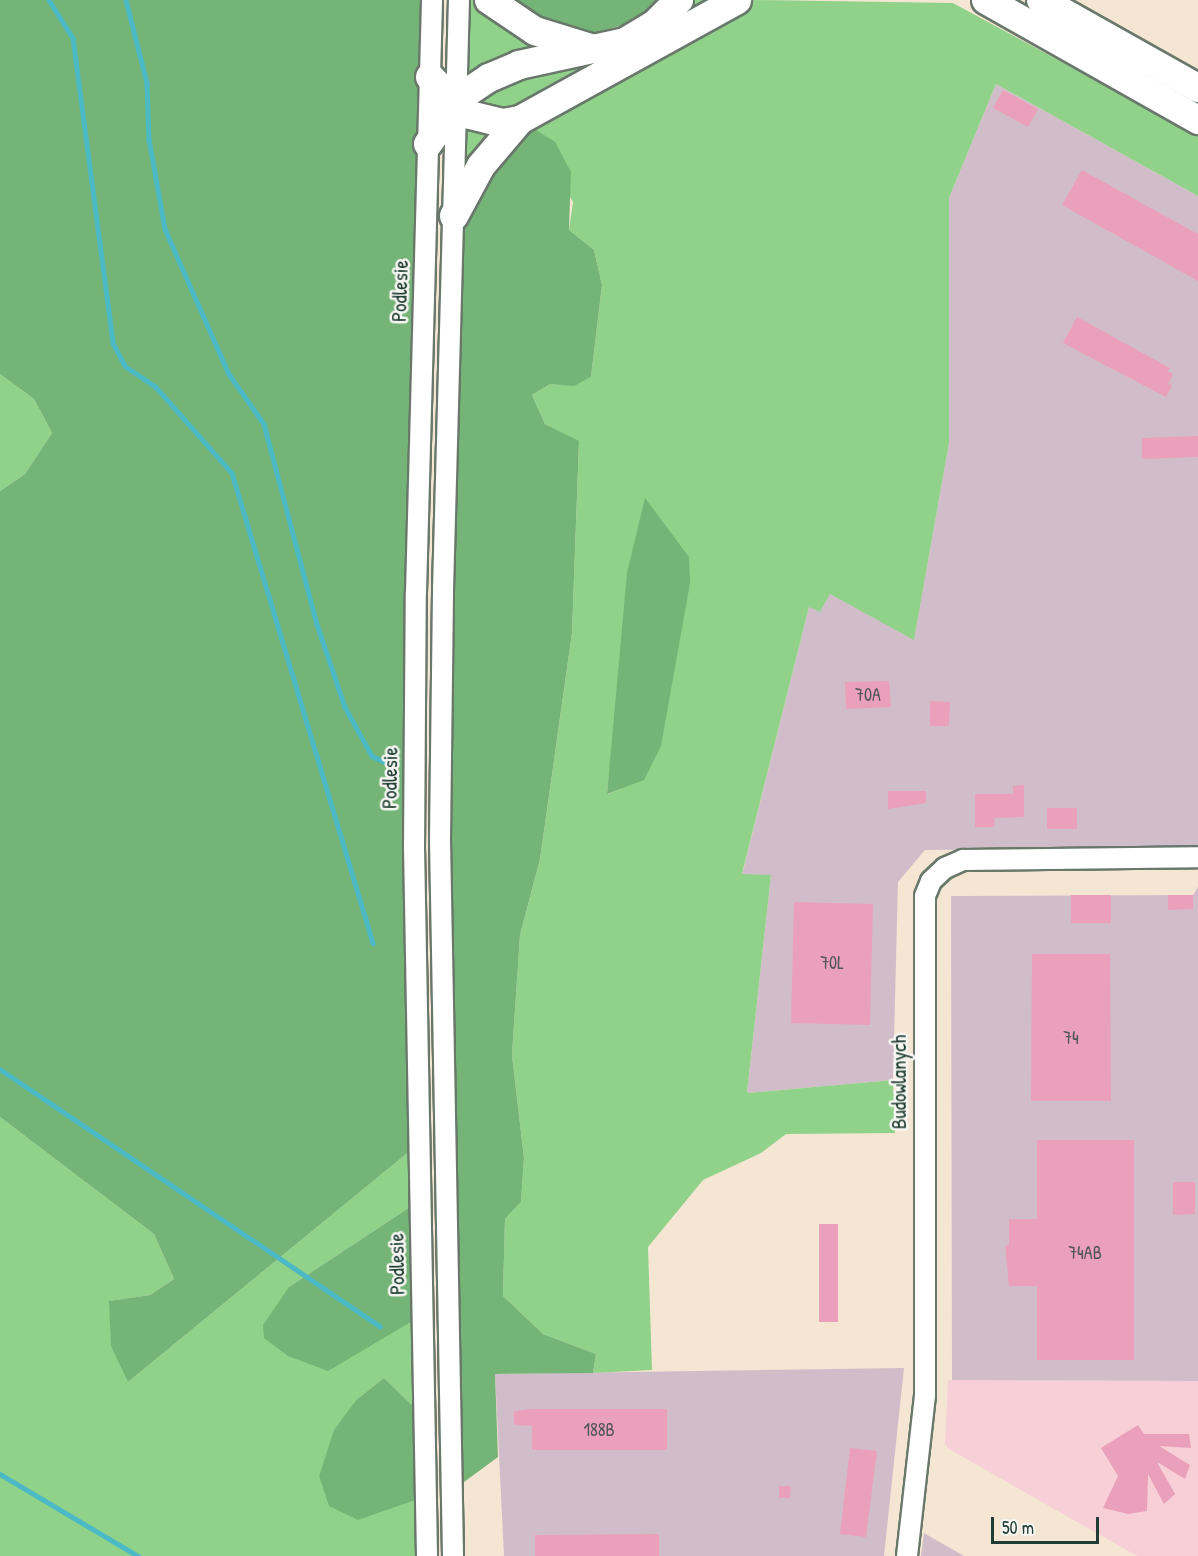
<!DOCTYPE html>
<style>
body{margin:0}
#map{position:relative;width:1198px;height:1556px;overflow:hidden;background:#f5e6d3;font-family:"Patrick Hand",sans-serif}
div>[style]{position:absolute}
.built>*{inset:0;background:#f6cfd7}
.industrial>*{inset:0;background:#d1bdc9}
.green>*{inset:0;background:#90d28a}
.forest>*{inset:0;background:#74b476}
.stream>*{height:4.5px;margin:-2.25px;padding:0 2.25px;transform-origin:2.25px;border-radius:2.25px;background:#4cbac5}
.building>*{inset:0;background:#eaa0ba}
.roads{filter:drop-shadow(2px 0 #6a786c) drop-shadow(-2px 0 #6a786c) drop-shadow(0 2px #6a786c) drop-shadow(0 -2px #6a786c)}
.minor>*{height:20px;margin:-10px;padding:0 10px;transform-origin:10px;border-radius:10px;background:#fff}
.highway>*{height:28px;margin:-14px;padding:0 14px;transform-origin:14px;border-radius:14px;background:#fff}
span{translate:-50% -50%;white-space:nowrap;text-align:center;line-height:1.15;-webkit-text-stroke:5px #f6f6f2;paint-order:stroke}
.number-label{font-size:18px;color:#525656}
.number-label span{-webkit-text-stroke-width:0}
.street-label{font-size:21px;color:#1f3d34}
.scale{position:absolute;left:991px;top:1517px;width:108px;height:27px;box-sizing:border-box;border:3px solid #1f3d34;border-top:0;padding-left:8px;font-size:18px;line-height:21px;white-space:nowrap;color:#1f3d34;-webkit-text-stroke:4px #f6f6f2;paint-order:stroke}
</style>
<div id="map">
<div class="built">
<i style="clip-path:polygon(948px 1380px,1198px 1381px,1198px 1556px,1137px 1556px,949px 1449px,945px 1444px)"></i>
</div>
<div class="industrial">
<i style="clip-path:polygon(996px 84px,1198px 196px,1198px 848px,925px 850px,898px 882px,893px 1080px,747px 1093px,771px 875px,742px 875px,809px 607px,830px 594px,914px 639px,949px 443px,949px 198px)"></i>
<i style="clip-path:polygon(1198px 887px,1198px 1381px,952px 1380px,951px 896px,1193px 895px)"></i>
<i style="clip-path:polygon(904px 1368px,884px 1556px,504px 1556px,495px 1374px)"></i>
<i style="clip-path:polygon(924px 1533px,964px 1556px,921px 1556px)"></i>
</div>
<div class="green">
<i style="clip-path:polygon(468px 0,482px 0,549px 42px,464px 86px)"></i>
<i style="clip-path:polygon(689px 0,725px 0,503px 116px,468px 103px)"></i>
<i style="clip-path:polygon(evenodd,754px 0,953px 3px,1198px 136px,1198px 196px,996px 84px,949px 198px,949px 443px,914px 640px,830px 594px,820px 612px,809px 607px,742px 874px,771px 875px,747px 1093px,893px 1080px,895px 1133px,786px 1134px,761px 1153px,703px 1180px,648px 1247px,652px 1370px,593px 1373px,596px 1354px,543px 1334px,503px 1296px,505px 1219px,521px 1202px,524px 1158px,512px 1055px,520px 935px,540px 859px,572px 633px,579px 442px,545px 424px,532px 395px,550px 384px,574px 385px,591px 377px,602px 285px,594px 250px,569px 230px,573px 202px,528px 125px,754px 0,612px 749px,644px 779px,608px 794px,607px 793px,612px 749px)"></i>
<i style="clip-path:polygon(465px 122px,501px 131px,464px 182px)"></i>
<i style="clip-path:polygon(0 374px,34px 399px,52px 433px,25px 474px,0 491px)"></i>
<i style="clip-path:polygon(0 1117px,154px 1234px,174px 1279px,150px 1295px,110px 1301px,128px 1382px,411px 1150px,413px 1205px,289px 1287px,414px 1320px,416px 1409px,384px 1378px,356px 1400px,335px 1430px,319px 1476px,418px 1499px,419px 1556px,0 1556px)"></i>
</div>
<div class="forest">
<i style="clip-path:polygon(0 0,424px 0,411px 1150px,128px 1382px,111px 1346px,109px 1301px,150px 1295px,174px 1279px,154px 1234px,0 1117px,0 491px,25px 474px,52px 433px,34px 399px,0 374px)"></i>
<i style="clip-path:polygon(511px 0,662px 0,639px 20px,593px 34px,557px 26px)"></i>
<i style="clip-path:polygon(528px 125px,555px 142px,571px 172px,569px 230px,594px 250px,602px 285px,591px 377px,574px 386px,550px 384px,532px 395px,545px 424px,579px 441px,572px 633px,540px 859px,520px 935px,512px 1055px,524px 1158px,521px 1202px,505px 1219px,503px 1296px,543px 1334px,596px 1354px,593px 1373px,495px 1374px,498px 1457px,460px 1485px,449px 857px,460px 236px,466px 211px)"></i>
<i style="clip-path:polygon(645px 498px,689px 557px,690px 583px,661px 746px,644px 780px,607px 794px,627px 573px)"></i>
<i style="clip-path:polygon(413px 1205px,414px 1320px,328px 1371px,288px 1356px,264px 1338px,263px 1325px,289px 1287px)"></i>
<i style="clip-path:polygon(384px 1378px,416px 1409px,418px 1499px,358px 1520px,329px 1506px,319px 1476px,334px 1430px,356px 1400px)"></i>
</div>
<div class="stream">
<i style="left:49px;top:0;width:45px;rotate:57.7deg"></i>
<i style="left:73px;top:38px;width:308px;rotate:82.5deg"></i>
<i style="left:113px;top:343px;width:26px;rotate:62deg"></i>
<i style="left:125px;top:366px;width:36px;rotate:34deg"></i>
<i style="left:155px;top:386px;width:116px;rotate:48.5deg"></i>
<i style="left:232px;top:473px;width:491px;rotate:73.3deg"></i>
<i style="left:126px;top:0;width:86px;rotate:75.8deg"></i>
<i style="left:147px;top:83px;width:56px;rotate:88deg"></i>
<i style="left:149px;top:139px;width:91px;rotate:79.9deg"></i>
<i style="left:165px;top:229px;width:158px;rotate:66.2deg"></i>
<i style="left:229px;top:374px;width:61px;rotate:55deg"></i>
<i style="left:264px;top:424px;width:207px;rotate:75.2deg"></i>
<i style="left:317px;top:624px;width:88px;rotate:71.4deg"></i>
<i style="left:345px;top:707px;width:56px;rotate:61.1deg"></i>
<i style="left:372px;top:756px;width:17px;rotate:25deg"></i>
<i style="left:0;top:1069px;width:459px;rotate:34.1deg"></i>
<i style="left:0;top:1474px;width:161px;rotate:30.7deg"></i>
</div>
<div class="building">
<i style="clip-path:polygon(1003px 90px,1038px 109px,1028px 127px,993px 108px)"></i>
<i style="clip-path:polygon(1082px 170px,1198px 234px,1198px 281px,1062px 205px)"></i>
<i style="clip-path:polygon(1077px 317px,1170px 368px,1167px 371px,1173px 374px,1168px 384px,1172px 385px,1166px 397px,1063px 343px)"></i>
<i style="clip-path:polygon(1198px 436px,1198px 457px,1142px 459px,1142px 438px)"></i>
<i style="clip-path:polygon(889px 681px,891px 707px,846px 709px,845px 682px)"></i>
<i style="clip-path:polygon(930px 701px,950px 702px,949px 726px,930px 726px)"></i>
<i style="clip-path:polygon(1024px 785px,1024px 817px,994px 818px,995px 827px,975px 827px,975px 794px,1013px 794px,1013px 786px)"></i>
<i style="clip-path:polygon(888px 791px,926px 791px,926px 803px,888px 809px)"></i>
<i style="clip-path:polygon(1047px 808px,1077px 808px,1077px 829px,1047px 829px)"></i>
<i style="clip-path:polygon(1071px 895px,1111px 895px,1111px 923px,1071px 923px)"></i>
<i style="clip-path:polygon(1168px 895px,1193px 895px,1193px 909px,1168px 910px)"></i>
<i style="clip-path:polygon(794px 902px,873px 904px,870px 1025px,791px 1023px)"></i>
<i style="clip-path:polygon(1032px 954px,1110px 954px,1111px 1101px,1031px 1101px)"></i>
<i style="clip-path:polygon(1037px 1140px,1134px 1140px,1134px 1360px,1037px 1360px,1037px 1286px,1009px 1286px,1005px 1245px,1009px 1245px,1009px 1219px,1037px 1219px)"></i>
<i style="clip-path:polygon(1173px 1182px,1195px 1182px,1195px 1214px,1173px 1215px)"></i>
<i style="clip-path:polygon(819px 1224px,838px 1224px,838px 1322px,819px 1322px)"></i>
<i style="clip-path:polygon(532px 1409px,667px 1409px,667px 1450px,532px 1450px,532px 1426px,514px 1425px,514px 1411px)"></i>
<i style="clip-path:polygon(1138px 1425px,1144px 1434px,1189px 1434px,1191px 1448px,1159px 1446px,1190px 1465px,1185px 1479px,1157px 1462px,1175px 1494px,1164px 1504px,1148px 1474px,1147px 1511px,1128px 1514px,1103px 1508px,1118px 1476px,1101px 1448px)"></i>
<i style="clip-path:polygon(850px 1448px,877px 1451px,866px 1537px,840px 1534px)"></i>
<i style="clip-path:polygon(779px 1486px,791px 1486px,790px 1498px,779px 1498px)"></i>
<i style="clip-path:polygon(659px 1534px,659px 1556px,535px 1556px,535px 1535px)"></i>
</div>
<div class="roads">
<div class="minor">
<i style="left:427px;top:1556px;width:706px;rotate:-91.05deg"></i>
<i style="left:414px;top:850px;width:258px;rotate:-89.6deg"></i>
<i style="left:416px;top:592px;width:592px;rotate:-88.45deg"></i>
<i style="left:453px;top:1556px;width:718px;rotate:-91.04deg"></i>
<i style="left:440px;top:838px;width:248px;rotate:-89.3deg"></i>
<i style="left:443px;top:590px;width:590px;rotate:-88.45deg"></i>
<i style="left:907px;top:1556px;width:162px;rotate:-83.6deg"></i>
<i style="left:925px;top:1395px;width:499px;rotate:-90deg"></i>
<i style="left:925px;top:896px;width:16px;rotate:-68deg"></i>
<i style="left:931px;top:881px;width:19px;rotate:-43deg"></i>
<i style="left:945px;top:868px;width:20px;rotate:-24deg"></i>
<i style="left:963px;top:860px;width:235px;rotate:-0.7deg"></i>
</div>
<div class="highway">
<i style="left:489px;top:0;width:55px;rotate:34deg"></i>
<i style="left:535px;top:31px;width:62px;rotate:17deg"></i>
<i style="left:986px;top:0;width:244px;rotate:29.5deg"></i>
<i style="left:1041px;top:0;width:180px;rotate:29.3deg"></i>
<i style="left:430px;top:77px;width:52px;rotate:45.8deg"></i>
<i style="left:466px;top:114px;width:38px;rotate:14deg"></i>
<i style="left:503px;top:123px;width:17px;rotate:-10deg"></i>
<i style="left:520px;top:120px;width:248px;rotate:-28.9deg"></i>
<i style="left:428px;top:144px;width:62px;rotate:-53.5deg"></i>
<i style="left:465px;top:94px;width:29px;rotate:-34deg"></i>
<i style="left:489px;top:78px;width:33px;rotate:-23deg"></i>
<i style="left:519px;top:65px;width:108px;rotate:-12.2deg"></i>
<i style="left:625px;top:42px;width:35px;rotate:-31deg"></i>
<i style="left:655px;top:24px;width:34px;rotate:-45deg"></i>
<i style="left:454px;top:216px;width:57px;rotate:-61.6deg"></i>
<i style="left:481px;top:166px;width:60px;rotate:-49.7deg"></i>
</div>
</div>
<div class="number-label">
<span style="left:868px;top:695px">70A</span>
<span style="left:832px;top:963px">70L</span>
<span style="left:1071px;top:1038px">74</span>
<span style="left:1085px;top:1253px">74AB</span>
<span style="left:599px;top:1430px">188B</span>
</div>
<div class="street-label">
<span style="left:400px;top:291px;rotate:-88deg">Podlesie</span>
<span style="left:390px;top:778px;rotate:-89deg">Podlesie</span>
<span style="left:899px;top:1082px;rotate:-90deg">Budowlanych</span>
<span style="left:397px;top:1264px;rotate:-91deg">Podlesie</span>
</div>
<div class="scale">50 m</div>
</div>
